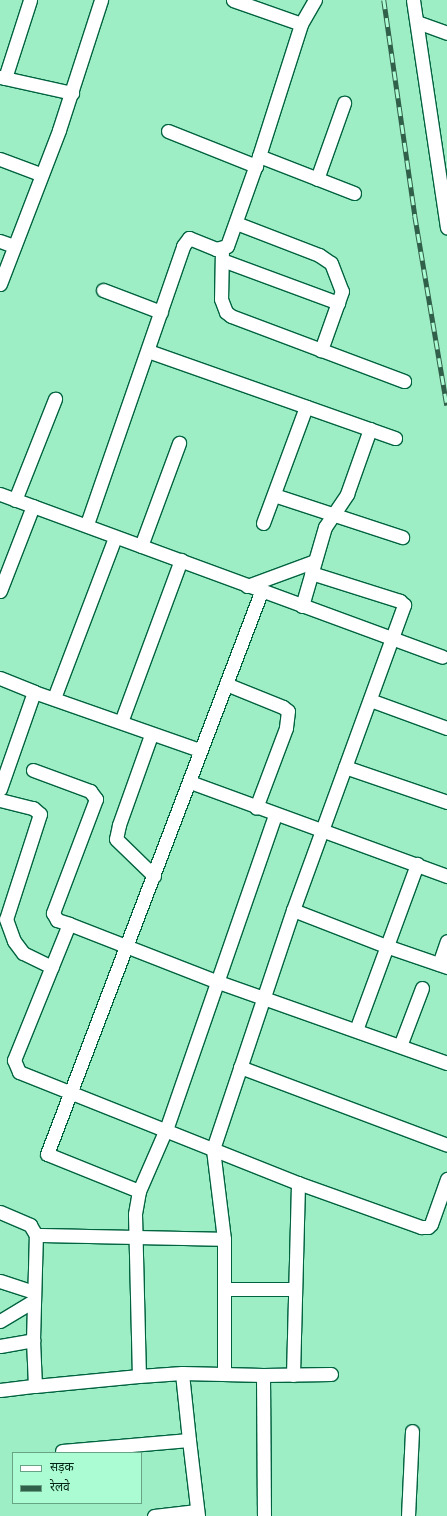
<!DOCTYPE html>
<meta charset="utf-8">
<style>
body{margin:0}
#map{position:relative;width:447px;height:1516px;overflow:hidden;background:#9eeec5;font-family:"Work Sans","Noto Sans Devanagari",sans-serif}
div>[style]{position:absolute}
.roads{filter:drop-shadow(1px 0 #006340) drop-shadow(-1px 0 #006340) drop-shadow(0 1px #006340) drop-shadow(0 -1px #006340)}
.minor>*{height:13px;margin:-6.5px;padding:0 6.5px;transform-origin:6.5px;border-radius:6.5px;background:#fff}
.rail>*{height:4.5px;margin-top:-2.25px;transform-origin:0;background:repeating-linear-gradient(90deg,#abfcd2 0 9px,#31604a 0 18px);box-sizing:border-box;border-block:1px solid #31604a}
span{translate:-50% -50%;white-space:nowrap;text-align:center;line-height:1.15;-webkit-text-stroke:3.5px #abfcd2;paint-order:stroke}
.legend{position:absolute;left:12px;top:1452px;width:130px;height:52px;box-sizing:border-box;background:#abfcd2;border:1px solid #67a486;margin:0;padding:5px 7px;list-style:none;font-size:12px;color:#002113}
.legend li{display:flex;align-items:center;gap:8px;height:20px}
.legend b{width:20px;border:1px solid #67a486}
</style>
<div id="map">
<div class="roads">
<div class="minor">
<i style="left:233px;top:0;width:72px;rotate:19.4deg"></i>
<i style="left:301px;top:24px;width:28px;rotate:-60deg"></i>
<i style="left:413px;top:0;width:230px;rotate:81.5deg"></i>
<i style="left:417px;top:22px;width:32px;rotate:20deg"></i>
<i style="left:0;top:77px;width:74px;rotate:12.5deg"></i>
<i style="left:5px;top:78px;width:82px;rotate:-72.2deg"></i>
<i style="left:168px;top:131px;width:95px;rotate:21.7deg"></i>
<i style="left:259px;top:156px;width:102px;rotate:21.3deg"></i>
<i style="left:0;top:159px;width:43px;rotate:20.6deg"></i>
<i style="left:317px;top:179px;width:81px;rotate:-70.4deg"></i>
<i style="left:236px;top:223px;width:89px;rotate:21.1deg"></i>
<i style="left:319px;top:255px;width:14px;rotate:34deg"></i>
<i style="left:331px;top:263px;width:30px;rotate:69deg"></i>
<i style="left:342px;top:291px;width:63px;rotate:109.6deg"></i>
<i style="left:0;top:241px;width:15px;rotate:20deg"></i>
<i style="left:222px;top:249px;width:50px;rotate:91.1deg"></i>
<i style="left:221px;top:299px;width:14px;rotate:69deg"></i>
<i style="left:226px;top:312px;width:6px;rotate:39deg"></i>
<i style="left:231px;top:316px;width:185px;rotate:20.6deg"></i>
<i style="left:222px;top:260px;width:124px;rotate:20.3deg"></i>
<i style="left:0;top:284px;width:165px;rotate:-69deg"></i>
<i style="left:59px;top:130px;width:137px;rotate:-72.1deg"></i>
<i style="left:103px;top:290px;width:62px;rotate:20.8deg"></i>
<i style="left:148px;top:351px;width:262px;rotate:19.4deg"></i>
<i style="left:0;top:494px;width:471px;rotate:20.2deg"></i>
<i style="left:274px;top:495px;width:135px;rotate:18.2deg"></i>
<i style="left:15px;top:500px;width:109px;rotate:-68.4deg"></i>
<i style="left:263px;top:523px;width:124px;rotate:-69.7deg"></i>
<i style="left:87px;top:524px;width:294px;rotate:-70.9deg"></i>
<i style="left:183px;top:246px;width:10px;rotate:-53deg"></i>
<i style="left:189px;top:238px;width:29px;rotate:22deg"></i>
<i style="left:216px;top:249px;width:11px;rotate:-15deg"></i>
<i style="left:227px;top:246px;width:96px;rotate:-70.4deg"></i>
<i style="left:259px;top:156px;width:139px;rotate:-72.3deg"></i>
<i style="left:141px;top:546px;width:110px;rotate:-69.7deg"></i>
<i style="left:247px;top:586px;width:72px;rotate:-20.2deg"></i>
<i style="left:0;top:591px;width:91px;rotate:-68.8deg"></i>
<i style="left:302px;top:606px;width:82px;rotate:-73.8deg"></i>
<i style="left:325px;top:527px;width:40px;rotate:-56deg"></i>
<i style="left:347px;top:494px;width:69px;rotate:-70.5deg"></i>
<i style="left:0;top:678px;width:37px;rotate:22deg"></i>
<i style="left:226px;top:684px;width:61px;rotate:22deg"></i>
<i style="left:283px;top:707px;width:6px;rotate:39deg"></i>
<i style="left:288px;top:711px;width:17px;rotate:97deg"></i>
<i style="left:286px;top:728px;width:85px;rotate:110.6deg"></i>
<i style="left:54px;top:698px;width:172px;rotate:-69.2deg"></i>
<i style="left:370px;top:700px;width:82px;rotate:20deg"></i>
<i style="left:121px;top:722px;width:173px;rotate:-69.7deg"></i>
<i style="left:151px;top:735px;width:96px;rotate:109.6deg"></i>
<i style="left:119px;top:825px;width:14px;rotate:102deg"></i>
<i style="left:116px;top:839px;width:53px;rotate:44.2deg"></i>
<i style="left:345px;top:767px;width:108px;rotate:18.9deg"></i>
<i style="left:33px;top:770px;width:61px;rotate:20.2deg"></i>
<i style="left:90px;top:791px;width:10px;rotate:53deg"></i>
<i style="left:96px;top:799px;width:122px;rotate:110.7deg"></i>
<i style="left:53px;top:913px;width:8px;rotate:60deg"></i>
<i style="left:57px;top:920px;width:13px;rotate:18deg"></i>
<i style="left:190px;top:782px;width:274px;rotate:20.1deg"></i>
<i style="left:0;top:789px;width:103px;rotate:-70.7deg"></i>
<i style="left:34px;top:692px;width:176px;rotate:19.3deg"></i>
<i style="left:0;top:800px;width:34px;rotate:14deg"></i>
<i style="left:33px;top:808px;width:9px;rotate:41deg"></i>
<i style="left:40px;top:814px;width:110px;rotate:107.9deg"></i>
<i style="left:6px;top:919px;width:23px;rotate:70deg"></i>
<i style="left:14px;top:941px;width:15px;rotate:53deg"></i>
<i style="left:23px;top:953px;width:32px;rotate:26deg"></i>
<i style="left:275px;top:815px;width:332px;rotate:109.1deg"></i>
<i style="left:166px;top:1129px;width:68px;rotate:113.5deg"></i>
<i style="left:139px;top:1191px;width:23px;rotate:100deg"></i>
<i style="left:135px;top:1214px;width:162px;rotate:88.6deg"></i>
<i style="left:139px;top:1376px;width:43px;rotate:-4deg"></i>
<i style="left:182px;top:1373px;width:81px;rotate:1.4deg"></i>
<i style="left:263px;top:1375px;width:68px;rotate:-0.8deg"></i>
<i style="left:293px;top:910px;width:100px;rotate:21.2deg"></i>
<i style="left:386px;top:946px;width:65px;rotate:19deg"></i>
<i style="left:439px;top:964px;width:24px;rotate:-71deg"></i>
<i style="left:356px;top:1030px;width:177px;rotate:-69.8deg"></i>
<i style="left:400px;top:1046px;width:62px;rotate:-69.2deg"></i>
<i style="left:447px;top:1063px;width:243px;rotate:-160.5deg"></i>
<i style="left:218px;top:982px;width:160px;rotate:-158.7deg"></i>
<i style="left:69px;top:924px;width:147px;rotate:112deg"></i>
<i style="left:14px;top:1060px;width:13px;rotate:67deg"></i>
<i style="left:19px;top:1072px;width:300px;rotate:21.7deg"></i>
<i style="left:298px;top:1183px;width:131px;rotate:19.7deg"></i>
<i style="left:421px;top:1227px;width:7px"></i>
<i style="left:428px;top:1227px;width:4px;rotate:-45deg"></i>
<i style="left:431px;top:1224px;width:48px;rotate:-70.4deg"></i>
<i style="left:240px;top:1067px;width:221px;rotate:20.6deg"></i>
<i style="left:139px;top:1191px;width:99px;rotate:-158.1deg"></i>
<i style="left:47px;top:1154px;width:601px;rotate:-69.15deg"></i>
<i style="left:0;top:1212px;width:33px;rotate:23deg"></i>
<i style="left:30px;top:1225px;width:12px;rotate:59deg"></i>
<i style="left:0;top:1281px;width:35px;rotate:18deg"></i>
<i style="left:224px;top:1289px;width:71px"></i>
<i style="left:0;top:1321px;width:39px;rotate:-31deg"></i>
<i style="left:33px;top:1340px;width:46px;rotate:87.5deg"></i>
<i style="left:35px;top:1386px;width:104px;rotate:-5.5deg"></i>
<i style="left:0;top:1346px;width:34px;rotate:-10deg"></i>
<i style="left:33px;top:1340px;width:105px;rotate:-88.4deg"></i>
<i style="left:36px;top:1235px;width:188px;rotate:1.2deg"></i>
<i style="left:224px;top:1374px;width:135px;rotate:-90deg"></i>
<i style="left:224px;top:1239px;width:91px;rotate:-97deg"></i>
<i style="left:213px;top:1149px;width:252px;rotate:-71.5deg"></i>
<i style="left:293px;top:910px;width:325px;rotate:-70deg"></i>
<i style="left:404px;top:605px;width:6px;rotate:-135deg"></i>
<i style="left:400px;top:601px;width:93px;rotate:-162.5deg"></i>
<i style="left:263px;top:1375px;width:141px;rotate:89.6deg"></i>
<i style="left:293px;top:1375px;width:192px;rotate:-88.5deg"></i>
<i style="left:0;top:1390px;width:35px;rotate:-7deg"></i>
<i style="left:189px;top:1440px;width:77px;rotate:83.2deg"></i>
<i style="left:62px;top:1451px;width:127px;rotate:-5deg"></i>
<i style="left:189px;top:1440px;width:67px;rotate:-96deg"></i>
<i style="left:154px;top:1516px;width:43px;rotate:-6.6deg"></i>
<i style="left:408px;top:1516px;width:85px;rotate:-87.3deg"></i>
</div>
</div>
<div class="rail">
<i style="left:384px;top:0;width:218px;rotate:81.8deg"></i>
<i style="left:415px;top:216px;width:192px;rotate:80.4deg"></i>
</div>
<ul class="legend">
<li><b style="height:5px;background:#fff"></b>सड़क</li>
<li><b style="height:5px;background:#31604a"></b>रेलवे</li>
</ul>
</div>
